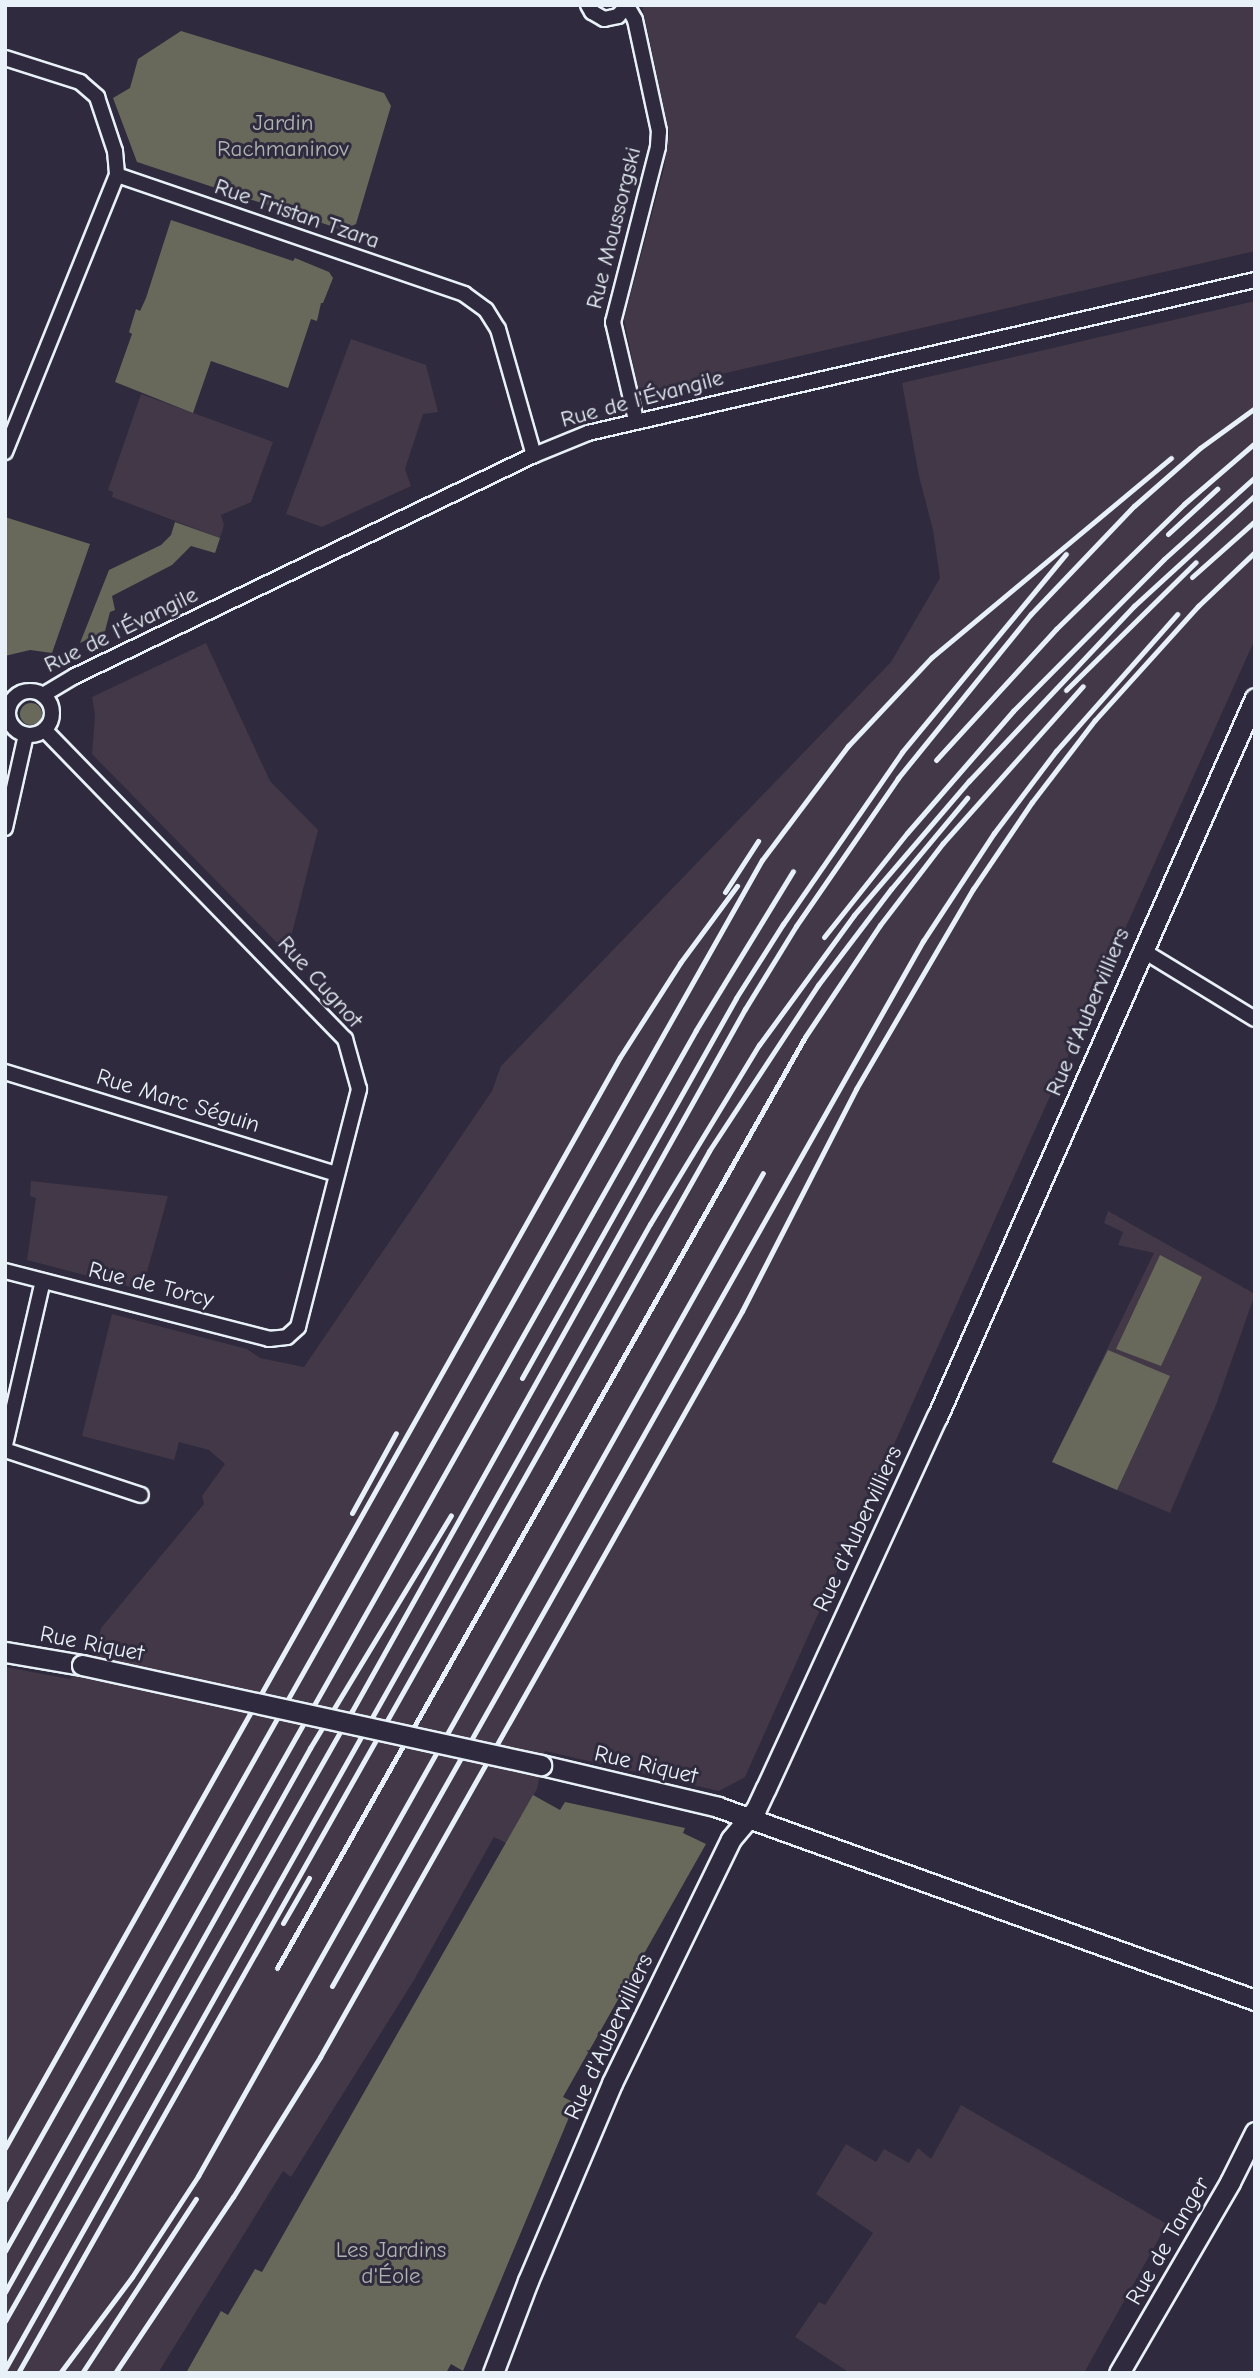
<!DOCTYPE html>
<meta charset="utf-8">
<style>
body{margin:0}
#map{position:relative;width:1260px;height:2378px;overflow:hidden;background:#2f2a3d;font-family:"Comic Neue",sans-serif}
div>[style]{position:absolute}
.built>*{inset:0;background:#423847}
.green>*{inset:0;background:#68695a}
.round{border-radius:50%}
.roads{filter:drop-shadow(2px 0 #e8f1f8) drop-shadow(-2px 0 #e8f1f8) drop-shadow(0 2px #e8f1f8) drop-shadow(0 -2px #e8f1f8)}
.street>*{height:14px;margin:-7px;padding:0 7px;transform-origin:7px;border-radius:7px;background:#2f2a3d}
.street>.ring{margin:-7px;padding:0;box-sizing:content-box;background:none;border:14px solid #2f2a3d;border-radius:50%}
.secondary>*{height:19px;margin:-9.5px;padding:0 9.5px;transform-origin:9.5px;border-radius:9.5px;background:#2f2a3d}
.rail>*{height:5px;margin:-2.5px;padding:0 2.5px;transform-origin:2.5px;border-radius:2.5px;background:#e8f1f8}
.bridges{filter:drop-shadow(2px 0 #e8f1f8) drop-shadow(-2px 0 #e8f1f8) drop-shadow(0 2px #e8f1f8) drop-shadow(0 -2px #e8f1f8)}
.secondary-bridge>*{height:19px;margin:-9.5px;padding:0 9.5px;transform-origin:9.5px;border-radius:9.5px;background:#2f2a3d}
span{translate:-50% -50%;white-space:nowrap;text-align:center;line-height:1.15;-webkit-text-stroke:6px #2f2a3d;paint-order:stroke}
.park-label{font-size:23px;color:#aeb4b1}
.street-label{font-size:23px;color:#e8f1f8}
.frame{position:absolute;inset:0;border:7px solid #e8f1f8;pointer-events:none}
</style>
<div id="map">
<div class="built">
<i style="clip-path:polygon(642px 5px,1255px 5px,1255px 251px,639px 393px,624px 319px,664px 168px,669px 133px)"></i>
<i style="clip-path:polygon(1255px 301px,1255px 639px,745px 1777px,719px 1791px,545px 1751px,537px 1789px,506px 1843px,494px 1837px,414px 1980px,291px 2177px,283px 2171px,158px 2373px,5px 2373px,5px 1667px,70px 1679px,101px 1649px,97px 1644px,101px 1628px,204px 1504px,202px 1496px,225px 1464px,209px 1450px,179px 1442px,174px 1460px,82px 1436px,112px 1314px,247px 1349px,260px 1358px,304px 1367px,492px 1091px,501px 1066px,891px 662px,940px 578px,933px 530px,919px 476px,902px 383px)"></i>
<i style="clip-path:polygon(351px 339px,426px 365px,438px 412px,423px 414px,405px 469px,411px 486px,322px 527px,286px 514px)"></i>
<i style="clip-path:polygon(141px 394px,273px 442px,251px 502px,221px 515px,224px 525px,220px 538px,112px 497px,113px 492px,108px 490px)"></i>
<i style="clip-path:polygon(206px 643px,270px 781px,318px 830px,287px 953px,92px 754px,95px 715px,92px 697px)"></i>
<i style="clip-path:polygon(31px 1181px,168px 1196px,142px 1290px,27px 1260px,36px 1198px,30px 1196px)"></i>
<i style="clip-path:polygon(1108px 1211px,1255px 1294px,1216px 1405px,1170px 1513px,1052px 1462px,1154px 1253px,1118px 1245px,1123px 1232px,1104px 1223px)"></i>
<i style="clip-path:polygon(961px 2105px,1167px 2224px,1084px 2373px,850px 2373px,795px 2337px,819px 2302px,825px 2305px,873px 2233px,816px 2194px,846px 2144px,876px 2162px,884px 2149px,909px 2163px,918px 2148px,931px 2159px)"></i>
</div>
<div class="green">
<i style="clip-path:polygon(181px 31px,384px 93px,391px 106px,356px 224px,343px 230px,137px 162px,113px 98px,130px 88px,138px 59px)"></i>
<i style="clip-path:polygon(171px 220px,293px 261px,295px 258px,329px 272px,333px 278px,323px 303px,321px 303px,317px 321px,311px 319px,288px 388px,211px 361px,193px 413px,115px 382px,132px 334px,129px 332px,136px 309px,140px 311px,146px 298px)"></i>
<i style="clip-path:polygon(5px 517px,90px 544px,52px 653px,30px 650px,5px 656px)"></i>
<i style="clip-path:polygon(175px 522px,220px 538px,215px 553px,191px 546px,172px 565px,112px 596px,115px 610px,110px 612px,105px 631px,80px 643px,109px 570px,161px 545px,171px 535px)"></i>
<i class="round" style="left:20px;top:703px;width:22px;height:22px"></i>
<i style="clip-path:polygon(1160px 1255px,1202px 1277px,1161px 1366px,1116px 1349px)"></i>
<i style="clip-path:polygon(1108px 1350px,1170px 1376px,1117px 1490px,1052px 1462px)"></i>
<i style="clip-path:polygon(533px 1795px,560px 1810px,565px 1802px,685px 1828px,683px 1833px,706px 1844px,563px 2097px,575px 2103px,463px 2371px,451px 2364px,446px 2373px,186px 2373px,221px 2311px,228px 2315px,255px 2269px,262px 2272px)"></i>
</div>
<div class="roads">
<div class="street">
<i style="left:588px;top:5px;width:8px;rotate:60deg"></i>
<i style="left:592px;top:12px;width:14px;rotate:30deg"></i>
<i style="left:604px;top:19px;width:14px;rotate:-12deg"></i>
<i style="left:618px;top:16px;width:15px;rotate:-48deg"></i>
<i style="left:627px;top:6px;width:16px;rotate:60deg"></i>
<i style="left:635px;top:20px;width:114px;rotate:77.8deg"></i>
<i style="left:659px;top:131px;width:16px;rotate:94deg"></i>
<i style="left:658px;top:147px;width:181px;rotate:104.4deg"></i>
<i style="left:613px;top:322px;width:101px;rotate:76.8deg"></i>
<i style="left:5px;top:58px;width:79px;rotate:17.7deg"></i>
<i style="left:80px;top:82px;width:23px;rotate:41deg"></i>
<i style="left:97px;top:97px;width:57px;rotate:71.6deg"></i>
<i style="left:115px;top:151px;width:24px;rotate:85deg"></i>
<i style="left:117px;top:175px;width:367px;rotate:18.9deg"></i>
<i style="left:464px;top:294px;width:27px;rotate:36deg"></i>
<i style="left:486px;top:310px;width:22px;rotate:58deg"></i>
<i style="left:498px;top:329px;width:131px;rotate:74.1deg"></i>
<i style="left:5px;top:452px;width:299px;rotate:-68deg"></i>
<i class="ring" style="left:8px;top:691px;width:30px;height:30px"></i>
<i style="left:43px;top:695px;width:37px;rotate:-31deg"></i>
<i style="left:75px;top:676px;width:509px;rotate:-25.71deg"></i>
<i style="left:534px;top:455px;width:58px;rotate:-22.2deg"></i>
<i style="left:588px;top:433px;width:684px;rotate:-12.92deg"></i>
<i style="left:5px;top:828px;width:95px;rotate:-77.3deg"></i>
<i style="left:1142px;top:950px;width:132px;rotate:31.4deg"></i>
<i style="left:5px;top:1072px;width:347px;rotate:17.1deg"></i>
<i style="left:5px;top:1271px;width:273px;rotate:14.4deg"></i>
<i style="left:269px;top:1339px;width:18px;rotate:-6deg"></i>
<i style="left:287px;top:1337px;width:15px;rotate:-42deg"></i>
<i style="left:298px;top:1327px;width:246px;rotate:-75.6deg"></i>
<i style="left:359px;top:1089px;width:52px;rotate:-105.6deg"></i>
<i style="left:345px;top:1039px;width:431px;rotate:-134.2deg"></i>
<i style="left:5px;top:1445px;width:168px;rotate:-77deg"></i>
<i style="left:5px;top:1450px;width:143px;rotate:18.3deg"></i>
</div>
<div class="secondary">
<i style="left:5px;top:1652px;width:78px;rotate:9.6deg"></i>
<i style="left:541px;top:1765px;width:182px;rotate:13.3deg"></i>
<i style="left:718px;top:1807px;width:571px;rotate:19.77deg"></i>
<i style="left:493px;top:2373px;width:98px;rotate:-69.2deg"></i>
<i style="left:528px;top:2281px;width:215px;rotate:-67deg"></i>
<i style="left:612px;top:2083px;width:271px;rotate:-64deg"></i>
<i style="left:731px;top:1839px;width:39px;rotate:-50deg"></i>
<i style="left:756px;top:1809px;width:23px;rotate:-65deg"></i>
<i style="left:766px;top:1788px;width:409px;rotate:-65.3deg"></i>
<i style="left:937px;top:1417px;width:786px;rotate:-66.14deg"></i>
<i style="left:1119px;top:2373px;width:221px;rotate:-59.8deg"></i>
<i style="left:1230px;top:2182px;width:56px;rotate:-63.4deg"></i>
</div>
</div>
<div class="rail">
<i style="left:1168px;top:534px;width:67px;rotate:-42.6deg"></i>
<i style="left:1192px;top:577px;width:84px;rotate:-41.6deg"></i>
<i style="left:1066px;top:690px;width:182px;rotate:-44.6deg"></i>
<i style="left:936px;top:760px;width:178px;rotate:-47.5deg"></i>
<i style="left:1056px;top:629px;width:179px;rotate:-44.3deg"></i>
<i style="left:1184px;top:504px;width:94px;rotate:-40.7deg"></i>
<i style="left:725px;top:892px;width:61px;rotate:-57.1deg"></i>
<i style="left:824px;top:937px;width:133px;rotate:-51.4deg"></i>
<i style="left:907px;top:833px;width:162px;rotate:-49deg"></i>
<i style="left:1013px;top:711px;width:214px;rotate:-45.2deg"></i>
<i style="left:1164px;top:559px;width:122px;rotate:-42deg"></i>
<i style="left:522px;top:1378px;width:436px;rotate:-60.6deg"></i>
<i style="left:736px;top:998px;width:88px;rotate:-57.6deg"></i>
<i style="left:783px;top:924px;width:209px;rotate:-55.3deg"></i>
<i style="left:902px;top:752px;width:257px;rotate:-50.4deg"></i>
<i style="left:352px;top:1513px;width:91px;rotate:-61.2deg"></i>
<i style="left:283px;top:1923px;width:52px;rotate:-60deg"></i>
<i style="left:277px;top:1968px;width:1070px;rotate:-60.44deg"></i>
<i style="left:805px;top:1037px;width:135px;rotate:-56.2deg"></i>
<i style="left:880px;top:925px;width:103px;rotate:-52.5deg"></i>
<i style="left:943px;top:843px;width:210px;rotate:-48.3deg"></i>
<i style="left:332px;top:1986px;width:1201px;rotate:-60.51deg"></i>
<i style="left:923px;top:941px;width:129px;rotate:-56.7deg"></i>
<i style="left:994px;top:833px;width:103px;rotate:-52.9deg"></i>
<i style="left:1056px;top:751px;width:183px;rotate:-48.5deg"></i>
<i style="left:5px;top:2148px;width:1252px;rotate:-60.59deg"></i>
<i style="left:620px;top:1057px;width:112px;rotate:-57.4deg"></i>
<i style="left:680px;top:963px;width:96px;rotate:-53.5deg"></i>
<i style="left:5px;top:2200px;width:1539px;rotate:-60.54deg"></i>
<i style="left:762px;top:860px;width:143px;rotate:-53deg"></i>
<i style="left:848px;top:746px;width:122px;rotate:-46.7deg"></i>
<i style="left:932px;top:657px;width:311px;rotate:-39.8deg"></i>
<i style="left:5px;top:2251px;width:1403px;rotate:-60.49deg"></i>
<i style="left:696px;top:1030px;width:186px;rotate:-58.6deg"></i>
<i style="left:5px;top:2292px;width:624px;rotate:-60.72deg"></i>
<i style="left:310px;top:1748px;width:272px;rotate:-58.8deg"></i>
<i style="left:5px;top:2321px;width:702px;rotate:-60.37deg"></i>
<i style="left:352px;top:1711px;width:805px;rotate:-60.76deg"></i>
<i style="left:745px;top:1009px;width:97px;rotate:-58.4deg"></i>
<i style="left:796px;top:926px;width:180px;rotate:-55.4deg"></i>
<i style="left:898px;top:778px;width:211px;rotate:-51deg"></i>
<i style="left:1031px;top:614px;width:149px;rotate:-46.4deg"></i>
<i style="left:1134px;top:506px;width:88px;rotate:-41.3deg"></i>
<i style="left:1200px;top:448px;width:68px;rotate:-36deg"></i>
<i style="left:5px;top:2369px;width:1314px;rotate:-60.61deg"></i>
<i style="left:650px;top:1224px;width:210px;rotate:-58.7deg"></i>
<i style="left:759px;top:1045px;width:161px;rotate:-53.8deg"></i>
<i style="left:854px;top:915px;width:177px;rotate:-49.4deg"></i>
<i style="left:969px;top:781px;width:241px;rotate:-46.7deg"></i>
<i style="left:1134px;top:606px;width:164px;rotate:-42.5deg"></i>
<i style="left:18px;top:2373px;width:1404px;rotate:-60.51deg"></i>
<i style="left:709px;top:1151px;width:199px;rotate:-56.7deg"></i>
<i style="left:818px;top:985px;width:121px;rotate:-52.8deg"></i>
<i style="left:891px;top:889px;width:119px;rotate:-50.1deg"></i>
<i style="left:60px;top:2373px;width:120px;rotate:-53.1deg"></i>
<i style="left:132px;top:2277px;width:121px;rotate:-56.8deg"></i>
<i style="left:198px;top:2176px;width:1151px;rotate:-60.61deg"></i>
<i style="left:82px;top:2373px;width:208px;rotate:-56.8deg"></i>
<i style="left:115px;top:2373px;width:212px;rotate:-56.2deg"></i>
<i style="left:233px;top:2197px;width:165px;rotate:-58.1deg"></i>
<i style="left:320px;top:2057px;width:857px;rotate:-60.5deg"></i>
<i style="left:742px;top:1311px;width:250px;rotate:-62.8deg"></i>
<i style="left:856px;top:1089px;width:232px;rotate:-59.7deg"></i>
<i style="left:973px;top:889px;width:105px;rotate:-55.9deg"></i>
<i style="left:1032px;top:802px;width:103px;rotate:-52.5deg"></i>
<i style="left:1095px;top:720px;width:154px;rotate:-47.9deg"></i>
<i style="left:1198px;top:606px;width:79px;rotate:-43.5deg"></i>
</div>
<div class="bridges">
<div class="secondary-bridge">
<i style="left:82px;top:1665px;width:470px;rotate:12.3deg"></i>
</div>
</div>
<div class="park-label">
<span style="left:283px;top:136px">Jardin<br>Rachmaninov</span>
<span style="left:391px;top:2263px">Les Jardins<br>d'Éole</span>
</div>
<div class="street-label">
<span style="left:297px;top:214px;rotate:19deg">Rue Tristan Tzara</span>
<span style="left:614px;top:228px;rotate:-76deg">Rue Moussorgski</span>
<span style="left:642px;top:399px;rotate:-15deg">Rue de l'Évangile</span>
<span style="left:121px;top:630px;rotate:-26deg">Rue de l'Évangile</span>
<span style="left:320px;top:982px;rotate:48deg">Rue Cugnot</span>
<span style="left:1088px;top:1012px;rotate:-67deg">Rue d'Aubervilliers</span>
<span style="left:178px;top:1101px;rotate:17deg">Rue Marc Séguin</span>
<span style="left:151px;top:1285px;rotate:14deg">Rue de Torcy</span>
<span style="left:858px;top:1529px;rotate:-65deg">Rue d'Aubervilliers</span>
<span style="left:92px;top:1644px;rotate:11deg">Rue Riquet</span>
<span style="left:646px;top:1765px;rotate:13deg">Rue Riquet</span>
<span style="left:609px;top:2037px;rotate:-65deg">Rue d'Aubervilliers</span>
<span style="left:1168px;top:2241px;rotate:-60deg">Rue de Tanger</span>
</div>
<div class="frame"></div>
</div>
